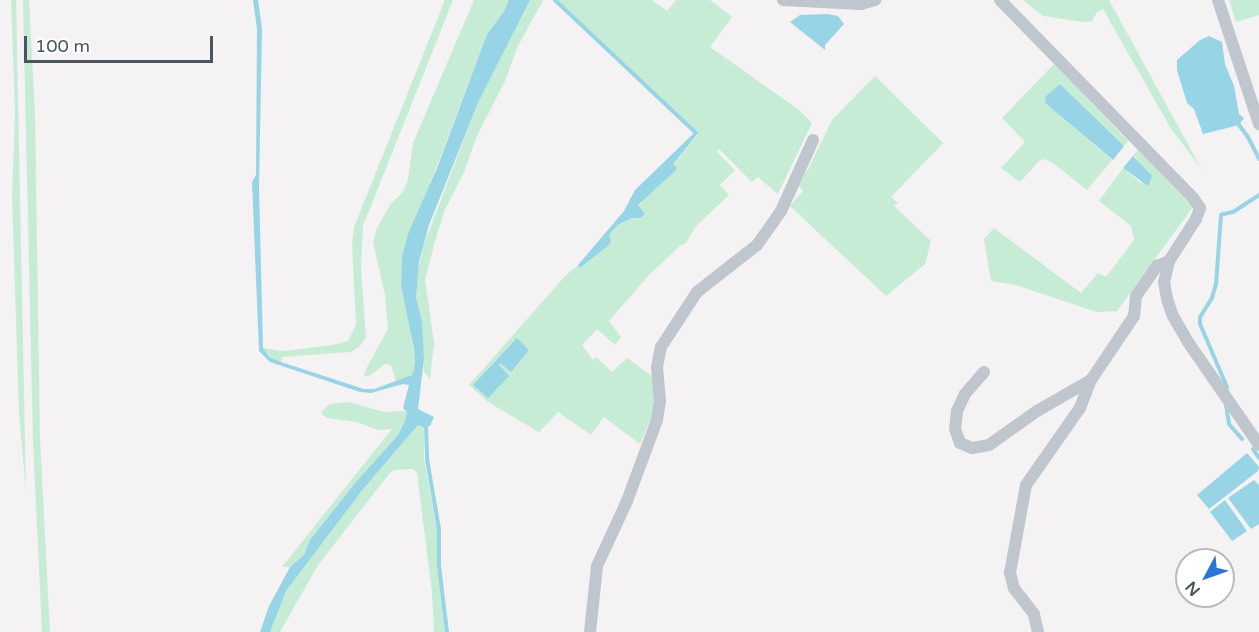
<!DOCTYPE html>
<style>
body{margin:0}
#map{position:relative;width:1259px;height:632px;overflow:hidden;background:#f4f2f2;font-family:"Varela Round",sans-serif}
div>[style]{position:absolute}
.green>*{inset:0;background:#c6ecd5}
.water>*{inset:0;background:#97d4e5}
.stream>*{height:4px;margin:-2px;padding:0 2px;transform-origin:2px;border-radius:2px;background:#97d4e5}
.street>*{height:12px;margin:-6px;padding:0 6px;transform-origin:6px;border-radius:6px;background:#bfc6cd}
span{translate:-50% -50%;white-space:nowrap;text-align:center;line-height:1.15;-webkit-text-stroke:4.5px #fff;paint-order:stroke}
.north{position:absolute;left:1175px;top:548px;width:60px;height:60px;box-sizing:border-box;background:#fff;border:2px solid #b7bbbf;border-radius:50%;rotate:229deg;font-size:16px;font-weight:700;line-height:24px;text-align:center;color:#4b555e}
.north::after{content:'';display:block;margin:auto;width:21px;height:27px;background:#2c74d5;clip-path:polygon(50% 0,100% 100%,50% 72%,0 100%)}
.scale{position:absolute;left:24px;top:36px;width:189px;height:27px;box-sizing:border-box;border:3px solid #4b555e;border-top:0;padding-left:8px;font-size:18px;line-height:21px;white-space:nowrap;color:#4b555e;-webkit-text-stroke:4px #fff;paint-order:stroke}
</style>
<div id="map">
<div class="green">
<i style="clip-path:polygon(11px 0,16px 0,26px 492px,19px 414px,12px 196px,15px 113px)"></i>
<i style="clip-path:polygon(23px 0,29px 0,35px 113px,40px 439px,50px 632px,42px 632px,33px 442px)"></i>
<i style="clip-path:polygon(445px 0,453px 0,363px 226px,361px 268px,366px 338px,359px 347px,350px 352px,282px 357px,281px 362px,269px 357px,263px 348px,283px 351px,333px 345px,348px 341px,351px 335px,356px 324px,352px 245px,354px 227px)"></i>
<i style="clip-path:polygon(474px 0,509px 0,503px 13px,487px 34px,402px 257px,401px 286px,411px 328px,415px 364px,412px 376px,396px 381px,391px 365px,385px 364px,368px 377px,364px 375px,367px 367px,388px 329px,385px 295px,373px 242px,377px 228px,390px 205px,403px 192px,408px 179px,413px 143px)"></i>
<i style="clip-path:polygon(530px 0,543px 0,517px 48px,505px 81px,476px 138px,464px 172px,444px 212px,435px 241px,425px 280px,434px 343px,430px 379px,424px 372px,422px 321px,416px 297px,416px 280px,424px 244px,478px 103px)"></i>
<i style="clip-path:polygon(evenodd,558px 0,652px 0,667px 11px,676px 0,710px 0,732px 17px,710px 47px,799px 110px,812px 123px,778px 194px,758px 177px,752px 182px,719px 149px,717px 152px,735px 170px,720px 185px,729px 195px,696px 226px,686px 243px,681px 245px,649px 275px,609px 321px,621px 337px,615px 345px,597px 329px,582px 345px,593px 360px,596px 357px,612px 372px,627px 358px,656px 379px,656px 406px,640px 444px,604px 417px,591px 435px,558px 412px,539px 432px,488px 402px,469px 385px,565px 276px,578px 265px,580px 268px,608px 246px,609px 235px,619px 224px,632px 218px,640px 218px,644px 214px,638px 206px,699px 133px,558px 0,517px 339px,529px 350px,500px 362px,473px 385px,517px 339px)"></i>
<i style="clip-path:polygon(1023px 0,1109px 0,1202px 170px,1170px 127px,1103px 9px,1097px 12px,1092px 21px,1083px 22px,1043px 16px)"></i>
<i style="clip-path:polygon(1229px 0,1259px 0,1259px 15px,1236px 22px)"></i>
<i style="clip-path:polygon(1054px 64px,1128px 141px,1124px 146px,1060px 84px,1045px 103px,1112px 160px,1087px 190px,1053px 163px,1044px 159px,1039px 161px,1020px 182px,1001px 168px,1025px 142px,1002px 118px)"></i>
<i style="clip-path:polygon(875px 76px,943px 143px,891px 197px,898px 203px,894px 206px,931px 241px,925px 264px,886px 296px,790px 206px,803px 191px,797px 184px,807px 171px,832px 120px)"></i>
<i style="clip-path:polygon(1138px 150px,1193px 207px,1117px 311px,1097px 312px,1016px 285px,991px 281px,984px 239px,994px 228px,1081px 293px,1098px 273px,1106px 277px,1134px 240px,1131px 226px,1099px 201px,1123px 168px,1142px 184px,1136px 157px,1133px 156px)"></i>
<i style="clip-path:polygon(348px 402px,384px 412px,407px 411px,405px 421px,398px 435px,356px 482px,310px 540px,304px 555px,290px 567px,282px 567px,392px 429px,378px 430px,357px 422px,327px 418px,321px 413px,329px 404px)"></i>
<i style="clip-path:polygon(418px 425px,424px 428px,424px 459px,437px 530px,437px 566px,445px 632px,434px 632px,432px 592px,418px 481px,417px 472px,412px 469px,394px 470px,389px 474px,318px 565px,280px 632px,270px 632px,286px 591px,364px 488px)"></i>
</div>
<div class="water">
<i style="clip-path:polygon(253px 0,258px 0,262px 28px,259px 186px,263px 348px,269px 357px,281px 362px,364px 389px,374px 389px,412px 375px,415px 364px,414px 348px,401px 286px,402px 257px,408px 234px,437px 168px,487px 34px,503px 13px,509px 0,530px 0,478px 103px,429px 225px,419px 262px,416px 297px,422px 321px,424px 359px,418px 409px,434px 417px,430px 426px,424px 428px,418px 425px,364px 488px,286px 591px,270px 632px,260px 632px,269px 606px,290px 567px,304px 555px,310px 540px,356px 482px,398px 435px,405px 421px,407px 412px,403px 408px,409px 385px,403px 384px,371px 393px,360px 392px,270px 362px,259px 351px,252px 182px,256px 175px,257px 29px)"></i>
<i style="clip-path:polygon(828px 14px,838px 16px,844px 24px,825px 45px,825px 50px,790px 22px,800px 15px)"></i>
<i style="clip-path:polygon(1209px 36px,1222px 42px,1225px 64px,1234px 86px,1239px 114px,1244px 118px,1239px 125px,1203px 134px,1194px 109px,1187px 103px,1177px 70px,1177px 60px,1200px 40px)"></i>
<i style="clip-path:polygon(1060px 84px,1124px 146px,1113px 160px,1045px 103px,1046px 96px)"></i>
<i style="clip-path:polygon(695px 132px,699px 132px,673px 164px,677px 168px,675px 171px,638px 205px,645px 214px,640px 218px,632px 218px,619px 224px,609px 235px,611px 241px,608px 246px,580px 268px,578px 265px,624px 211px,635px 190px)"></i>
<i style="clip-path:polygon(1133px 156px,1152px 176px,1148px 186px,1123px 168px)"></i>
<i style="clip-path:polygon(517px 338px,529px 350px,511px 372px,500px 363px,499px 365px,509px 376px,488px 398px,473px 385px)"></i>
<i style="clip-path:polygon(1247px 453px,1259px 467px,1258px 471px,1209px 509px,1197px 495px)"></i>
<i style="clip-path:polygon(1254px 480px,1259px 485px,1259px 524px,1251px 529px,1228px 498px)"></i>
<i style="clip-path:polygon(1225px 500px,1247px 531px,1232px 541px,1210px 512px)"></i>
</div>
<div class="stream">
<i style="left:555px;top:0;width:192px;rotate:43.3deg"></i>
<i style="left:1239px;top:125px;width:15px;rotate:53deg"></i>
<i style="left:1248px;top:137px;width:25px;rotate:63deg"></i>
<i style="left:1223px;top:214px;width:2px;rotate:153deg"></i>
<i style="left:1221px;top:215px;width:69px;rotate:94.1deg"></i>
<i style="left:1216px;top:284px;width:15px;rotate:106deg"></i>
<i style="left:1212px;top:298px;width:22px;rotate:122deg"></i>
<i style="left:1200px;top:317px;width:7px;rotate:90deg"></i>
<i style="left:1200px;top:324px;width:69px;rotate:66.8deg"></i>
<i style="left:1224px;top:214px;width:9px;rotate:-13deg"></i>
<i style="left:1233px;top:212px;width:31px;rotate:-33deg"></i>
<i style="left:1226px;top:405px;width:19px;rotate:81deg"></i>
<i style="left:1229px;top:424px;width:20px;rotate:49deg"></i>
<i style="left:426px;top:427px;width:32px;rotate:88deg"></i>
<i style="left:427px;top:459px;width:71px;rotate:80.3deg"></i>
<i style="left:439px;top:529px;width:37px;rotate:90deg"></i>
<i style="left:439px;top:566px;width:66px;rotate:83.1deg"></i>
<i style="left:1253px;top:449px;width:11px;rotate:56deg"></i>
</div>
<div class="street">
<i style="left:783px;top:0;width:78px;rotate:2.9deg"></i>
<i style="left:861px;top:4px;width:15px;rotate:-16deg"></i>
<i style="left:1000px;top:0;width:277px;rotate:45.7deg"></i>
<i style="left:1193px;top:198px;width:12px;rotate:55deg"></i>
<i style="left:1200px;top:208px;width:12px;rotate:110deg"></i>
<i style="left:1196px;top:219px;width:50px;rotate:122.7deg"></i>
<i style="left:1169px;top:261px;width:22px;rotate:103deg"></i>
<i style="left:1164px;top:282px;width:17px;rotate:80deg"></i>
<i style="left:1167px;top:299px;width:18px;rotate:71deg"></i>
<i style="left:1173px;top:316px;width:30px;rotate:60deg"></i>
<i style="left:1188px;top:342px;width:125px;rotate:55.4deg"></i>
<i style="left:1218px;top:0;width:131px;rotate:71.7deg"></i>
<i style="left:984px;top:372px;width:29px;rotate:131deg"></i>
<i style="left:965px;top:394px;width:19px;rotate:115deg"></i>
<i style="left:957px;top:411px;width:18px;rotate:96deg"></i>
<i style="left:955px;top:429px;width:15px;rotate:70deg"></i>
<i style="left:960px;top:443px;width:13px;rotate:23deg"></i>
<i style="left:972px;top:448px;width:17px;rotate:-10deg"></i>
<i style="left:989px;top:445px;width:59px;rotate:-35.3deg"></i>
<i style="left:1037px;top:411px;width:62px;rotate:-29.9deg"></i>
<i style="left:590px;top:632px;width:66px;rotate:-83.9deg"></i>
<i style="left:597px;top:566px;width:72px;rotate:-65.2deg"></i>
<i style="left:627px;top:501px;width:86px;rotate:-69.7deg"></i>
<i style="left:657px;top:420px;width:19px;rotate:-81deg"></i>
<i style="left:660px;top:401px;width:34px;rotate:-95deg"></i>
<i style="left:657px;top:367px;width:20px;rotate:-79deg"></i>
<i style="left:661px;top:347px;width:66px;rotate:-56.8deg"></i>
<i style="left:697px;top:292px;width:76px;rotate:-38.1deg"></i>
<i style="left:757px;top:245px;width:42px;rotate:-54.8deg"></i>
<i style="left:781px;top:211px;width:78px;rotate:-65.7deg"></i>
<i style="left:1038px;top:632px;width:18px;rotate:-103deg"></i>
<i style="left:1034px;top:614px;width:33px;rotate:-128deg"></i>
<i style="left:1014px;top:588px;width:16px;rotate:-105deg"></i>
<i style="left:1010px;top:573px;width:89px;rotate:-79.7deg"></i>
<i style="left:1026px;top:485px;width:94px;rotate:-55deg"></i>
<i style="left:1080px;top:408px;width:30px;rotate:-69deg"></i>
<i style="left:1091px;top:380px;width:77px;rotate:-56.1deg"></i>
<i style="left:1134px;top:316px;width:20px;rotate:-84deg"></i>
<i style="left:1136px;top:296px;width:37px;rotate:-55deg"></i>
<i style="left:1157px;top:266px;width:13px;rotate:-23deg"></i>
</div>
<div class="north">N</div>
<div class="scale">100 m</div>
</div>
